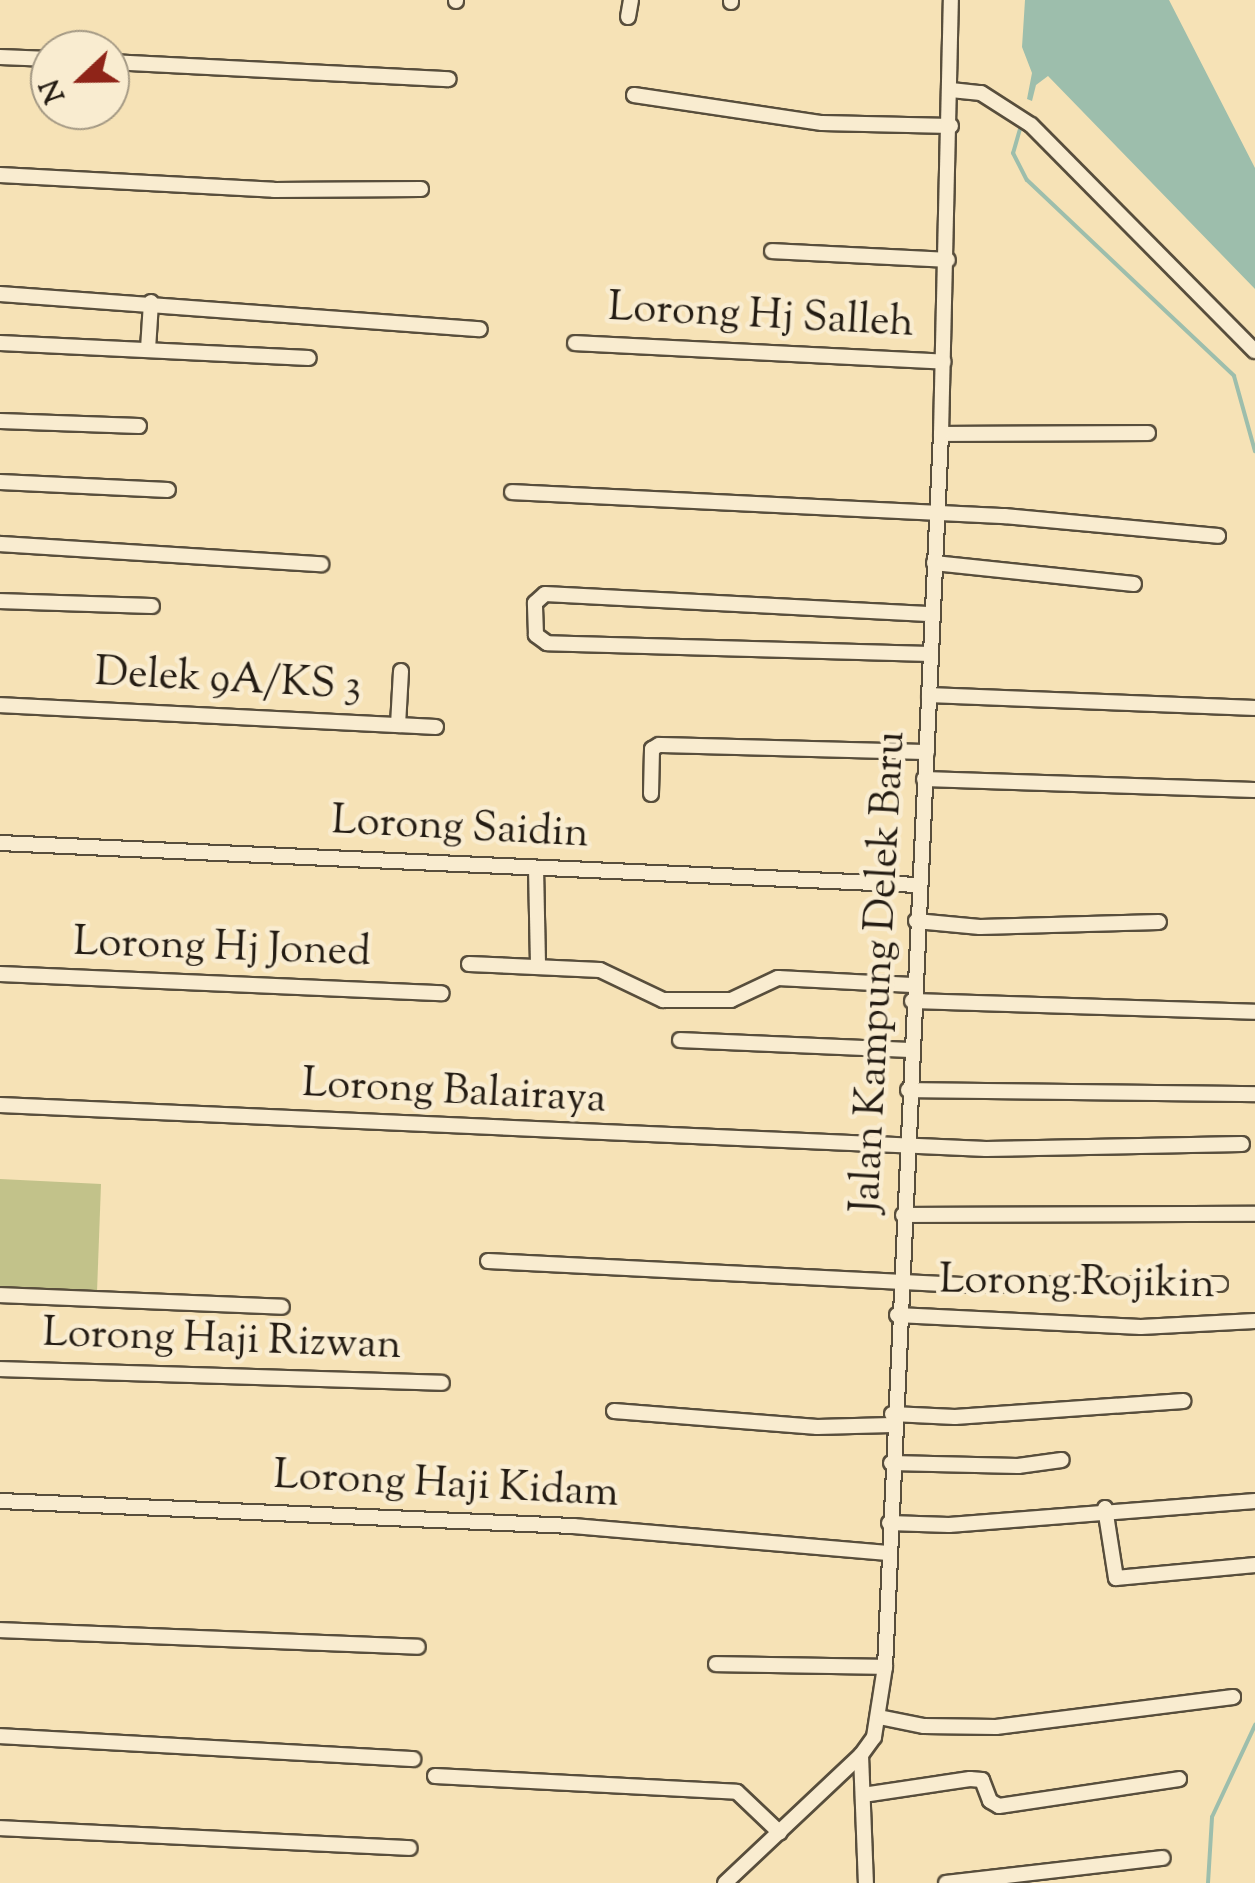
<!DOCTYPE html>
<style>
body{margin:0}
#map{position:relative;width:1255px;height:1883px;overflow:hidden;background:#f6e2b6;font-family:"Sorts Mill Goudy",serif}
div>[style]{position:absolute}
.green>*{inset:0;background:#c2c28a}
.water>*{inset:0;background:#9dbeac}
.stream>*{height:4px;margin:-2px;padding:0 2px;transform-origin:2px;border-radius:2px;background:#9dbeac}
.roads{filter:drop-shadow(2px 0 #584e3c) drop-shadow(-2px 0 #584e3c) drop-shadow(0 2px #584e3c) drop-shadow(0 -2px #584e3c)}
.minor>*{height:14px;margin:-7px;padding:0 7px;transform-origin:7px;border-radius:7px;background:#f9ecd0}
span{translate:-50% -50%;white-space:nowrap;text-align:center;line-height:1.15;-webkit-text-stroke:9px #f9ecd0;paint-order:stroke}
.street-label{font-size:42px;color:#241c13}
.north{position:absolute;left:30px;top:30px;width:100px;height:100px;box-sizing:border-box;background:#f9ecd0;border:2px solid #a49984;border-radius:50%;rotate:248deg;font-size:28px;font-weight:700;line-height:40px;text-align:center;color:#241c13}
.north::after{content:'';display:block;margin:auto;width:35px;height:45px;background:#8f2418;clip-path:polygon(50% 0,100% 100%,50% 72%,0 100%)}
</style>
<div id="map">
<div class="green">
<i style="clip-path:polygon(0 1179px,101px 1184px,97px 1292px,0 1288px)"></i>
</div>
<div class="water">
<i style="clip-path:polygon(1025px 0,1169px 0,1255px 168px,1255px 289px,1048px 76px,1036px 85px,1032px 101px,1027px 99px,1032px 73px,1022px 47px)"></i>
</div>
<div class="stream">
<i style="left:1020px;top:129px;width:25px;rotate:106deg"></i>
<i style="left:1013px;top:153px;width:30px;rotate:63deg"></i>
<i style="left:1027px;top:180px;width:285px;rotate:43.4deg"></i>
<i style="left:1234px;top:376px;width:78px;rotate:74.4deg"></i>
<i style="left:1208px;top:1883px;width:66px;rotate:-86.5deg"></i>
<i style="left:1212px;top:1817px;width:102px;rotate:-64.9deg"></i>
</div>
<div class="roads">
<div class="minor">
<i style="left:731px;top:0;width:2px;rotate:90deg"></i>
<i style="left:456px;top:1px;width:1px;rotate:-90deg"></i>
<i style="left:628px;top:17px;width:17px;rotate:-80deg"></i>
<i style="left:0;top:57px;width:50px;rotate:2.3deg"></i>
<i style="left:110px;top:62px;width:339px;rotate:2.9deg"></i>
<i style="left:951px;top:90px;width:30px;rotate:6deg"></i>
<i style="left:981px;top:93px;width:59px;rotate:32.6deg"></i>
<i style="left:1031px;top:125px;width:318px;rotate:45.3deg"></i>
<i style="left:634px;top:95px;width:190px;rotate:8.5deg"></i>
<i style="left:822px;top:123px;width:129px;rotate:1.3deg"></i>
<i style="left:0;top:175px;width:274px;rotate:3.1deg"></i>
<i style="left:274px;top:190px;width:147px;rotate:-0.4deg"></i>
<i style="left:772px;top:251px;width:176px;rotate:2.9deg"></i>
<i style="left:0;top:294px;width:481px;rotate:4.2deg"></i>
<i style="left:0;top:343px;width:309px;rotate:2.8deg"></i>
<i style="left:575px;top:343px;width:369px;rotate:2.9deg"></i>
<i style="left:148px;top:349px;width:47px;rotate:-86.3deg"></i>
<i style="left:0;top:421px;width:139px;rotate:2.1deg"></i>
<i style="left:941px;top:434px;width:207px;rotate:-0.3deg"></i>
<i style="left:0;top:482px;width:168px;rotate:2.7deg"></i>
<i style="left:512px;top:492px;width:493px;rotate:2.8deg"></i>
<i style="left:1004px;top:516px;width:215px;rotate:5.3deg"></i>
<i style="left:0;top:544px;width:322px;rotate:3.6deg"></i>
<i style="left:934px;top:563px;width:201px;rotate:6deg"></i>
<i style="left:0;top:601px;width:152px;rotate:1.9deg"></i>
<i style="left:930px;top:654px;width:383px;rotate:-178.4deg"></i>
<i style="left:547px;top:643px;width:14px;rotate:-144deg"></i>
<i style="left:536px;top:635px;width:32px;rotate:-92deg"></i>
<i style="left:535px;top:603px;width:13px;rotate:-42deg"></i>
<i style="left:545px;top:594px;width:388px;rotate:3deg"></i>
<i style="left:929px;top:695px;width:326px;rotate:2.3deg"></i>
<i style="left:0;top:705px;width:399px;rotate:2.9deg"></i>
<i style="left:398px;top:725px;width:54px;rotate:-86.8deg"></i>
<i style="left:398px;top:725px;width:38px;rotate:3deg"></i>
<i style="left:924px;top:779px;width:331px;rotate:1.9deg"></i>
<i style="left:651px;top:794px;width:45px;rotate:-88.7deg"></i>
<i style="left:652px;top:749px;width:8px;rotate:-30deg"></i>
<i style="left:659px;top:745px;width:268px;rotate:1.5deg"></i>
<i style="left:0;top:843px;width:918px;rotate:2.62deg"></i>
<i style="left:536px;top:868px;width:96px;rotate:88.8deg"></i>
<i style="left:916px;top:921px;width:64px;rotate:5.4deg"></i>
<i style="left:980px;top:927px;width:179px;rotate:-1.6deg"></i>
<i style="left:469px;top:964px;width:131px;rotate:2.6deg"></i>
<i style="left:600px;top:970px;width:70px;rotate:25.5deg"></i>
<i style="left:663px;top:1000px;width:68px"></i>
<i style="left:731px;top:1000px;width:52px;rotate:-25.1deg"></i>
<i style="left:778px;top:978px;width:134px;rotate:3deg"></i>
<i style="left:0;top:974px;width:442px;rotate:2.5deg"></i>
<i style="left:912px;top:1001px;width:343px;rotate:1.8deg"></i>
<i style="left:680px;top:1040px;width:229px;rotate:2.5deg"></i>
<i style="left:908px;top:1090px;width:347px;rotate:0.7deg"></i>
<i style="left:0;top:1105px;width:987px;rotate:2.56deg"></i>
<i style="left:986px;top:1149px;width:256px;rotate:-1.1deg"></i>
<i style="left:903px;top:1215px;width:352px;rotate:-0.2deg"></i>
<i style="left:488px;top:1261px;width:475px;rotate:2.9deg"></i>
<i style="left:962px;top:1285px;width:258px;rotate:-0.2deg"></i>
<i style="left:0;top:1295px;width:282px;rotate:2.4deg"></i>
<i style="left:897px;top:1315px;width:244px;rotate:2.8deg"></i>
<i style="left:1141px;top:1327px;width:114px;rotate:-3deg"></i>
<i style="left:0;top:1369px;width:442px;rotate:1.8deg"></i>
<i style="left:614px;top:1411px;width:204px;rotate:4.5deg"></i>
<i style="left:817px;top:1427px;width:75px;rotate:-1.5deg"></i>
<i style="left:892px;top:1414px;width:63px;rotate:2.7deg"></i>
<i style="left:955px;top:1417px;width:229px;rotate:-4deg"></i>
<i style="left:891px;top:1463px;width:127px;rotate:1.4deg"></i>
<i style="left:1018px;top:1466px;width:44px;rotate:-7.8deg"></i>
<i style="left:0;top:1501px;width:574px;rotate:2.5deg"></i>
<i style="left:573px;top:1526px;width:316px;rotate:4.9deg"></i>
<i style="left:1105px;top:1508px;width:71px;rotate:81.1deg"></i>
<i style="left:1116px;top:1578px;width:140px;rotate:-5.3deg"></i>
<i style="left:889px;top:1523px;width:60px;rotate:1.9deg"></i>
<i style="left:949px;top:1525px;width:307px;rotate:-4.5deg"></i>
<i style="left:0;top:1630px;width:418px;rotate:2.3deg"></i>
<i style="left:716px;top:1664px;width:169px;rotate:1deg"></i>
<i style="left:879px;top:1717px;width:46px;rotate:11.3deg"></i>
<i style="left:924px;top:1726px;width:72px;rotate:0.8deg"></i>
<i style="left:996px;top:1727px;width:239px;rotate:-7.2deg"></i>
<i style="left:0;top:1736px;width:414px;rotate:3.2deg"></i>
<i style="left:861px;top:1755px;width:128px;rotate:87.8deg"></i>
<i style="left:435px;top:1776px;width:302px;rotate:3deg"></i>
<i style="left:737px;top:1792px;width:59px;rotate:43.6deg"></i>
<i style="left:863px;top:1795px;width:108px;rotate:-8.5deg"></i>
<i style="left:970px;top:1779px;width:12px;rotate:5deg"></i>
<i style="left:982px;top:1780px;width:22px;rotate:69deg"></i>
<i style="left:990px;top:1801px;width:10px;rotate:29deg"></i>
<i style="left:999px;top:1806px;width:182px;rotate:-8.5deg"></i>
<i style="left:0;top:1828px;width:410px;rotate:2.8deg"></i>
<i style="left:725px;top:1883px;width:187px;rotate:-43.3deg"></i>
<i style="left:861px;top:1755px;width:22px;rotate:-54deg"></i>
<i style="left:874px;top:1737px;width:71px;rotate:-81.1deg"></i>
<i style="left:885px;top:1667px;width:1234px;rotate:-87.4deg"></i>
<i style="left:941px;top:434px;width:434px;rotate:-88.7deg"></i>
<i style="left:946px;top:1883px;width:218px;rotate:-6.6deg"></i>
</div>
</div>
<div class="street-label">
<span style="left:761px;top:317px;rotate:3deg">Lorong Hj Salleh</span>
<span style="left:228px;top:681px;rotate:3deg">Delek 9A/KS 3</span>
<span style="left:460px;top:829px;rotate:3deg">Lorong Saidin</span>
<span style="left:222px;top:949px;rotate:2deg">Lorong Hj Joned</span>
<span style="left:880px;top:972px;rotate:-87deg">Jalan Kampung Delek Baru</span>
<span style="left:454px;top:1093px;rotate:3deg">Lorong Balairaya</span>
<span style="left:1077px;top:1284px;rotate:1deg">Lorong Rojikin</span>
<span style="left:222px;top:1341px;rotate:2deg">Lorong Haji Rizwan</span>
<span style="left:446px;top:1486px;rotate:3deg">Lorong Haji Kidam</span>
</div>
<div class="north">N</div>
</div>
